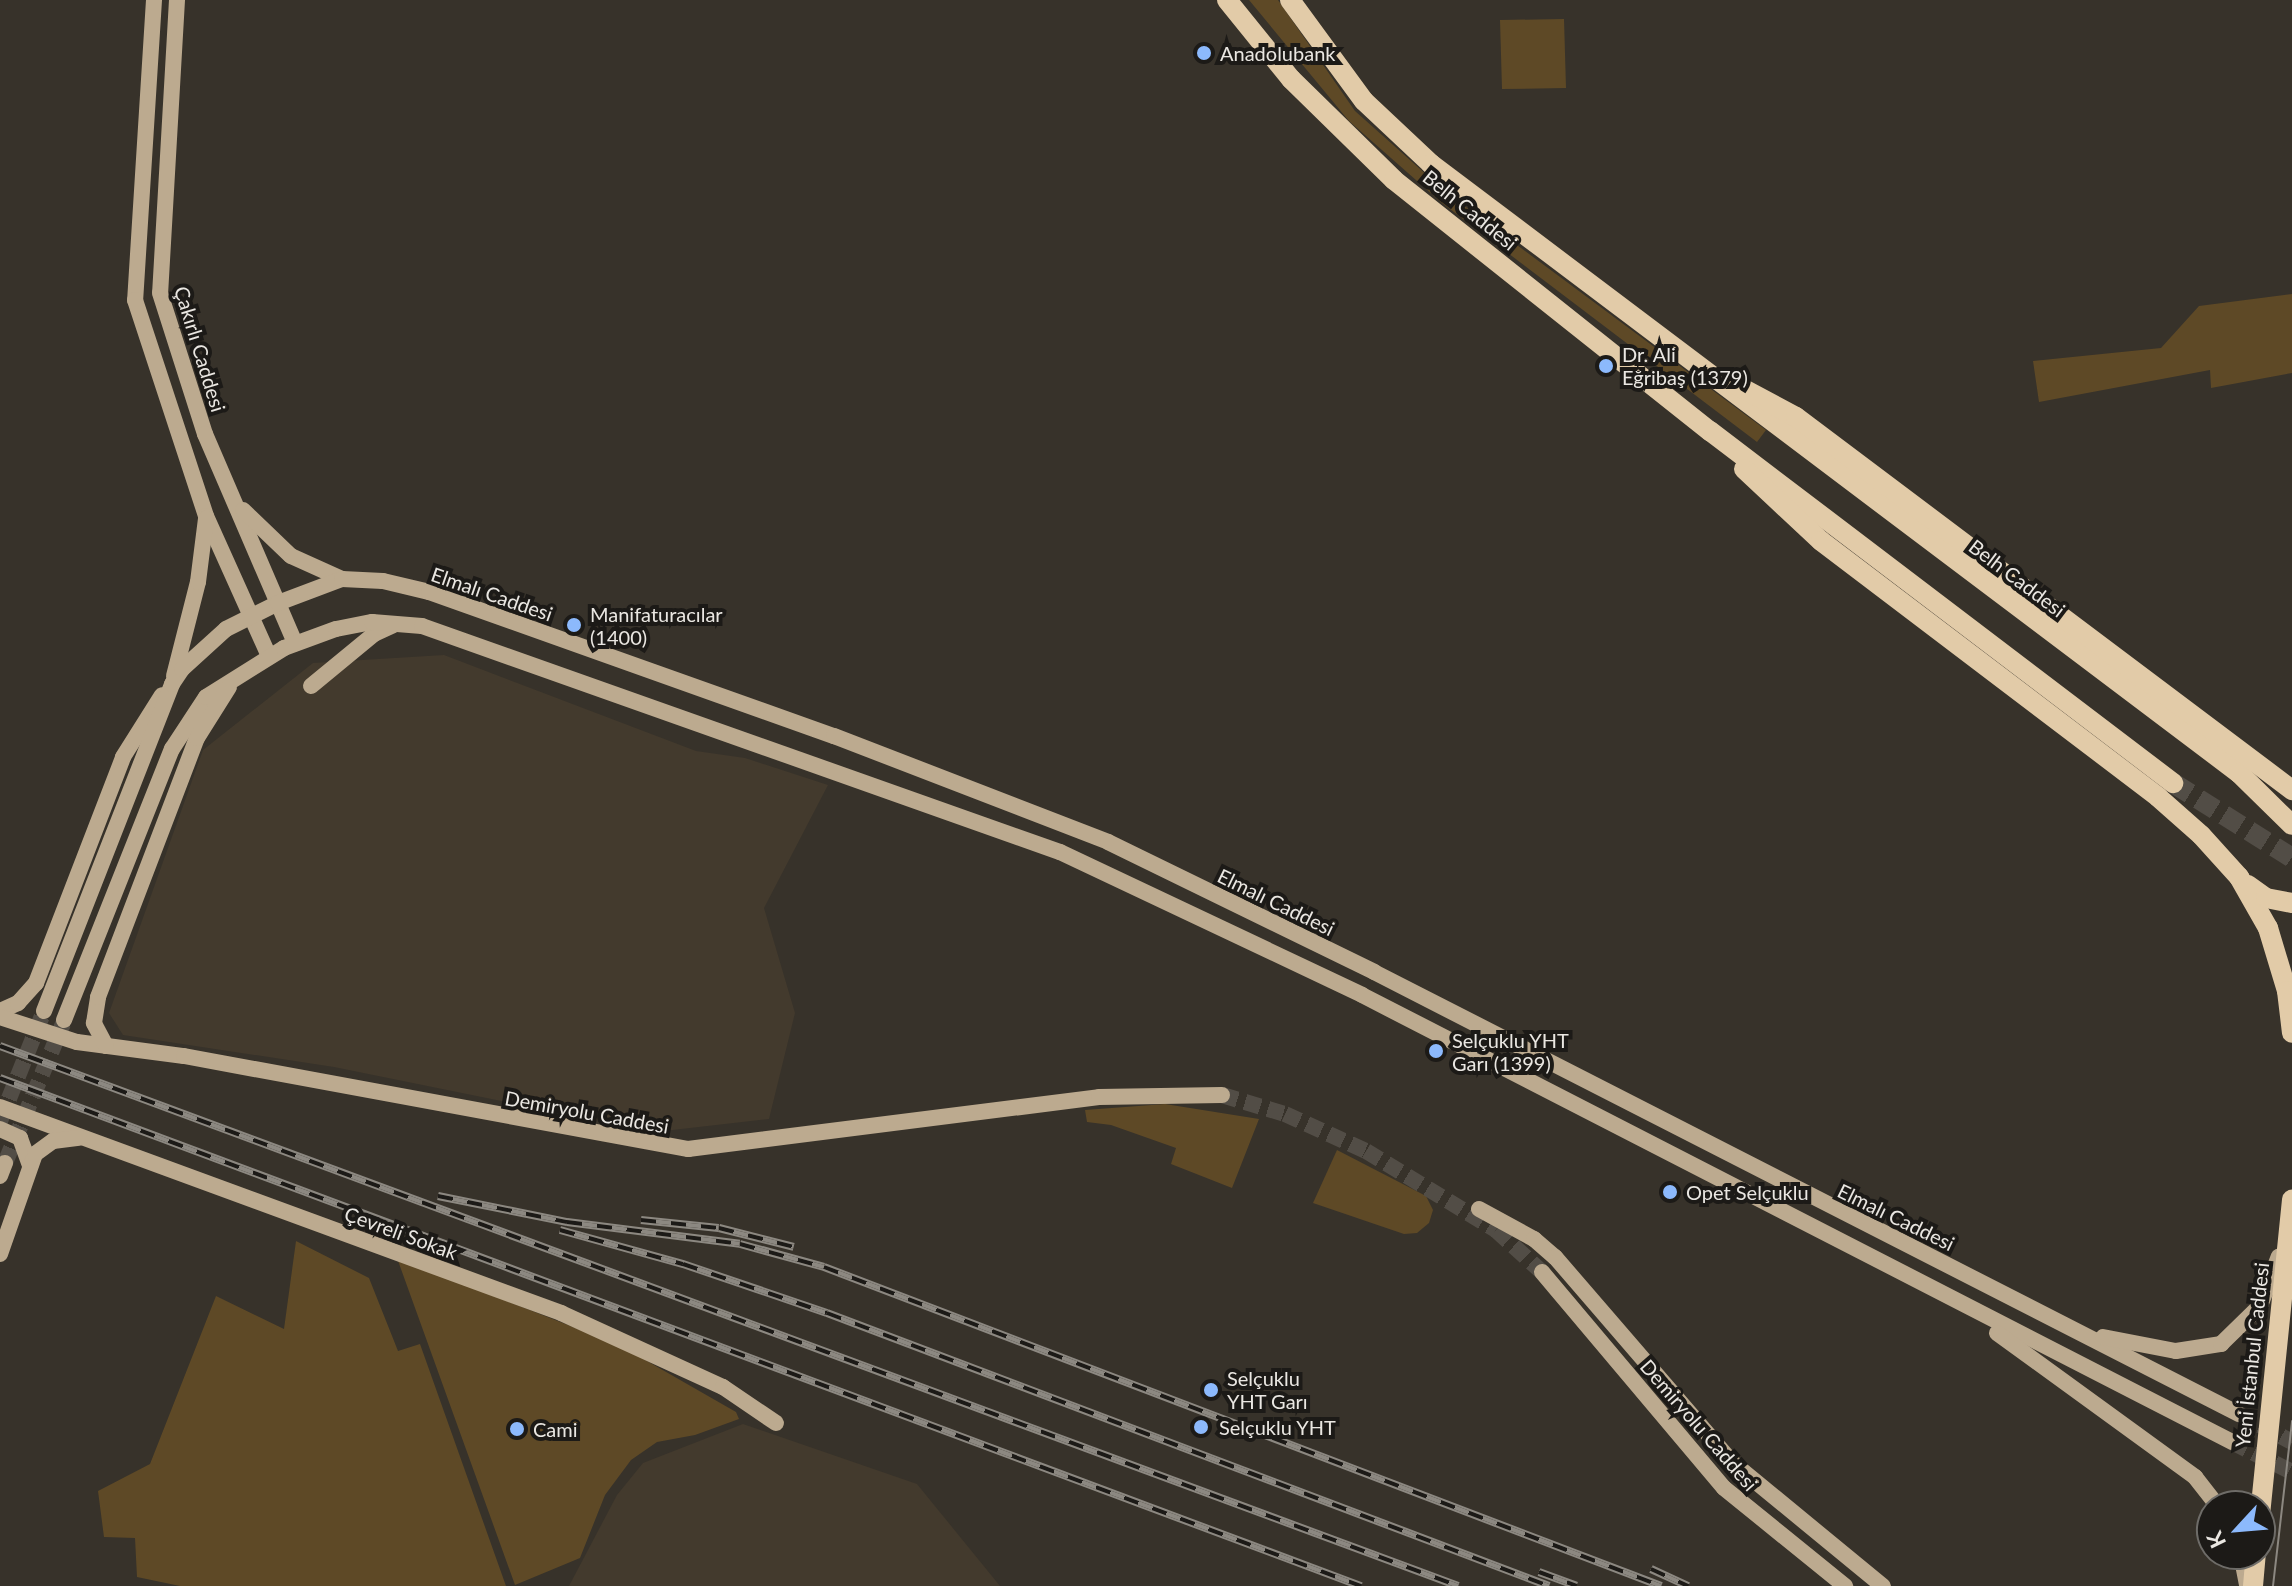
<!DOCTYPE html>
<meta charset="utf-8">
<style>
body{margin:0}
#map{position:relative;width:2292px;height:1586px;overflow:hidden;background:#37322a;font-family:Lato,sans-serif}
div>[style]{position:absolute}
.built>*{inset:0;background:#433a2d}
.green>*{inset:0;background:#5e4926}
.secondary-tunnel>*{height:16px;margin-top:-8px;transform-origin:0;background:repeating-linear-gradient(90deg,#524d46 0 16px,transparent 0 24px)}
.primary-tunnel>*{height:20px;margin-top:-10px;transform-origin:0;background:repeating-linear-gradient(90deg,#524d46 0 20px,transparent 0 30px)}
.secondary>*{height:16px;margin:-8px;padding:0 8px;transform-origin:8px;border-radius:8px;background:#bcaa8f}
.primary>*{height:20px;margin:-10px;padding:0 10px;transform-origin:10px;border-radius:10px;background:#e2cba8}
.tram>*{height:2px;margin:-1px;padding:0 1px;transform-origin:1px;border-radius:1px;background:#8c8881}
.rail>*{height:8px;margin-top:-4px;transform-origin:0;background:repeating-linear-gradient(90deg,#1c1a17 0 15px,#8c8881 0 30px);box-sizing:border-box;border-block:2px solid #8c8881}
.dots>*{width:22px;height:22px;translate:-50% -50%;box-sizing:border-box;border:4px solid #1c1a17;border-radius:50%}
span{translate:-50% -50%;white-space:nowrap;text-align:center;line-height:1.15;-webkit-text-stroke:8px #1c1a17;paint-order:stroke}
.poi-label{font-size:20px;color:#eae7e2}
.left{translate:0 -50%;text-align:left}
.street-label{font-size:20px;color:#eae7e2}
.north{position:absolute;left:2196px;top:1490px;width:80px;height:80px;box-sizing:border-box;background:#1c1a17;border:2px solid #6e6c68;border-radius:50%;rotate:244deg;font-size:22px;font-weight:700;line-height:32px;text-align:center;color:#eae7e2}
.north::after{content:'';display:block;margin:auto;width:28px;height:36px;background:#8cb9fc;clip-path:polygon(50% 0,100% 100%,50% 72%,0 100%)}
</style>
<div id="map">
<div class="built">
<i style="clip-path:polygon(444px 655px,696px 751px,745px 758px,828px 785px,764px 908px,795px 1013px,769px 1119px,655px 1132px,334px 1067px,123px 1035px,109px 1013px,203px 750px,313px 663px)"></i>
<i style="clip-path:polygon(743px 1424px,917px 1484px,1000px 1586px,569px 1586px,617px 1495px,643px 1463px)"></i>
</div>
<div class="green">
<i style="clip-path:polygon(1249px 0,1278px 0,1355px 111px,1447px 193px,1766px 430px,1757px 442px,1442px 203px,1349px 121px)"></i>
<i style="clip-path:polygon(1564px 19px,1566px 88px,1502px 89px,1500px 20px)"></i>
<i style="clip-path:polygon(2292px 294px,2292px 373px,2211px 388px,2210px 370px,2039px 402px,2033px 361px,2161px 348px,2199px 306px)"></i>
<i style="clip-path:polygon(1165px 1104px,1259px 1119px,1232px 1188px,1171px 1164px,1176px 1148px,1111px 1125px,1087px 1122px,1085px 1110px)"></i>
<i style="clip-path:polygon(1337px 1150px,1426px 1196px,1433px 1210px,1429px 1223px,1417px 1233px,1404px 1234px,1313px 1203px)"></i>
<i style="clip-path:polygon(296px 1241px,369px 1278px,398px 1351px,420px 1344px,506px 1586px,180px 1586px,137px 1577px,135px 1538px,104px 1537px,98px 1491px,150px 1464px,216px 1296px,284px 1329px)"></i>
<i style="clip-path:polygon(397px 1258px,619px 1345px,736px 1412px,739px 1419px,695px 1435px,657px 1442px,631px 1460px,605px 1495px,580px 1558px,515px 1585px)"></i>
</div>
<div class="secondary-tunnel">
<i style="left:1222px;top:1095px;width:66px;rotate:16.8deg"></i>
<i style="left:1285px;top:1114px;width:89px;rotate:24.6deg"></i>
<i style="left:1366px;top:1151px;width:152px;rotate:31.3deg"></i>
<i style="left:1496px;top:1230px;width:62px;rotate:42.4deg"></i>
<i style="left:0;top:1121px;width:118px;rotate:-68.2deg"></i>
<i style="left:5px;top:1163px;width:151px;rotate:-67.4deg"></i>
<i style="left:2239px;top:1414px;width:60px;rotate:27.8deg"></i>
<i style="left:2232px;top:1442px;width:67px;rotate:26.6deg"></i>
</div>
<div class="primary-tunnel">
<i style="left:2173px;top:783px;width:141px;rotate:32.2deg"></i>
</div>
<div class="secondary">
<i style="left:154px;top:0;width:301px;rotate:93.6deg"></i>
<i style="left:135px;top:300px;width:227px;rotate:71.8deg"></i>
<i style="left:206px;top:516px;width:154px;rotate:65.8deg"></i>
<i style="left:177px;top:0;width:293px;rotate:93.3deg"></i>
<i style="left:160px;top:293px;width:148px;rotate:72.3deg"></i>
<i style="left:205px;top:434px;width:228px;rotate:66.7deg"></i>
<i style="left:243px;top:510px;width:66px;rotate:43.8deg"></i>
<i style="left:291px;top:556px;width:56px;rotate:24.3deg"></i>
<i style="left:174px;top:676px;width:97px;rotate:-75.7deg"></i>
<i style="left:198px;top:582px;width:64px;rotate:-82.8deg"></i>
<i style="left:311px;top:686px;width:82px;rotate:-39.5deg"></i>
<i style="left:374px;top:634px;width:21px;rotate:-25deg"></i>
<i style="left:0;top:1011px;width:20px;rotate:-24deg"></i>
<i style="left:18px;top:1003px;width:27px;rotate:-48deg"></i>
<i style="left:36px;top:983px;width:242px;rotate:-68.9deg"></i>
<i style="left:123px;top:757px;width:73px;rotate:-57.8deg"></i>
<i style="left:44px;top:1011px;width:351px;rotate:-68.6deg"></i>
<i style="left:172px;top:684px;width:18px;rotate:-56deg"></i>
<i style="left:182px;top:669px;width:59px;rotate:-42.3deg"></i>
<i style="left:226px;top:629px;width:58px;rotate:-26.6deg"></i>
<i style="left:278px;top:603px;width:68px;rotate:-20.6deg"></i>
<i style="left:342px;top:579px;width:41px;rotate:2.8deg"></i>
<i style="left:383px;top:581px;width:47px;rotate:13.4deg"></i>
<i style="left:429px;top:592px;width:430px;rotate:19.6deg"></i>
<i style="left:834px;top:736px;width:294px;rotate:21.1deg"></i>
<i style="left:1108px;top:842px;width:296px;rotate:26deg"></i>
<i style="left:1374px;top:972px;width:971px;rotate:27.07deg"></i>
<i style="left:0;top:1017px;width:81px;rotate:18deg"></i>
<i style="left:77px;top:1042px;width:108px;rotate:7.5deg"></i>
<i style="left:184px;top:1056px;width:513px;rotate:10.45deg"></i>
<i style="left:688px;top:1149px;width:414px;rotate:-7.2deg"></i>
<i style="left:1099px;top:1097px;width:123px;rotate:-0.9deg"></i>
<i style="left:64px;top:1020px;width:292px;rotate:-68.3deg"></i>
<i style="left:172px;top:749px;width:62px;rotate:-56.8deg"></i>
<i style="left:206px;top:697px;width:92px;rotate:-32.1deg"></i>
<i style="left:284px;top:648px;width:55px;rotate:-20.1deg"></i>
<i style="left:336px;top:629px;width:37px;rotate:-11deg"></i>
<i style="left:372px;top:622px;width:50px;rotate:4.6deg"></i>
<i style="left:422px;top:626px;width:677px;rotate:19.51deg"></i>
<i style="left:1060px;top:852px;width:334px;rotate:25.3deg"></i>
<i style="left:1362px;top:995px;width:978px;rotate:27.19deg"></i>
<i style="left:106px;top:1046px;width:26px;rotate:-118deg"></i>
<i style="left:94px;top:1023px;width:26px;rotate:-81deg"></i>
<i style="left:98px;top:997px;width:277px;rotate:-69.1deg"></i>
<i style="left:197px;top:738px;width:60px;rotate:-57.9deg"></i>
<i style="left:0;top:1107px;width:598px;rotate:20.16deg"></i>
<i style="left:561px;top:1313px;width:178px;rotate:24.6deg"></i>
<i style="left:723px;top:1387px;width:64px;rotate:34.2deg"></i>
<i style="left:0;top:1129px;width:22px;rotate:24deg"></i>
<i style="left:20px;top:1138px;width:30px;rotate:70deg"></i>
<i style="left:0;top:1176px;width:14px;rotate:-69deg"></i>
<i style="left:1479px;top:1209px;width:63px;rotate:28.6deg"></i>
<i style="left:1534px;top:1239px;width:28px;rotate:41deg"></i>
<i style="left:1555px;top:1257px;width:272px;rotate:49.2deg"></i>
<i style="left:1733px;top:1463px;width:194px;rotate:39.4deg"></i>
<i style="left:0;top:1254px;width:106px;rotate:-70.7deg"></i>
<i style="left:35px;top:1154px;width:22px;rotate:-36deg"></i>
<i style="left:53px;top:1141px;width:26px;rotate:-7deg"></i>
<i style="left:1542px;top:1272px;width:282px;rotate:49.9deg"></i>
<i style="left:1724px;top:1488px;width:156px;rotate:39deg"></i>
<i style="left:1997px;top:1333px;width:245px;rotate:36deg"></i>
<i style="left:2195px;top:1477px;width:37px;rotate:52deg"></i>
<i style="left:2103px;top:1337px;width:74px;rotate:10.9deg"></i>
<i style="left:2176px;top:1351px;width:46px;rotate:-8.8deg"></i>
<i style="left:2221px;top:1344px;width:54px;rotate:-44.3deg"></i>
<i style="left:2260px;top:1306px;width:53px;rotate:-69.2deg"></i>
<i style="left:2241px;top:1554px;width:33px;rotate:79deg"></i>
</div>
<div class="primary">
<i style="left:1227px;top:0;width:102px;rotate:51deg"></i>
<i style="left:1291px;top:79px;width:144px;rotate:44.4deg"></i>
<i style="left:1394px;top:180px;width:404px;rotate:38.5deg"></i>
<i style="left:1710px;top:431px;width:582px;rotate:37.24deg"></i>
<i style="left:1290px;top:0;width:125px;rotate:53.8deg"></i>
<i style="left:1364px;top:101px;width:92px;rotate:43.2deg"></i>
<i style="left:1431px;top:164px;width:1012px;rotate:37.01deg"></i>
<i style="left:2239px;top:773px;width:74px;rotate:44.5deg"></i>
<i style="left:1727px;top:380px;width:78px;rotate:28.2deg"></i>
<i style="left:1796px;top:417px;width:621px;rotate:36.94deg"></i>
<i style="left:1744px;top:469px;width:105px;rotate:43.1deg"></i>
<i style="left:1821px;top:541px;width:423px;rotate:37.2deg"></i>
<i style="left:2158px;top:797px;width:57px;rotate:41.5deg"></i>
<i style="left:2201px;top:835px;width:57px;rotate:47.9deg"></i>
<i style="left:2239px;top:877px;width:59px;rotate:60.4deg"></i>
<i style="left:2268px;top:928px;width:66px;rotate:73.2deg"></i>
<i style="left:2287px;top:991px;width:42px;rotate:83.2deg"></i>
<i style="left:2248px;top:885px;width:22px;rotate:36deg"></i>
<i style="left:2266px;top:898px;width:26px;rotate:11deg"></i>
<i style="left:2260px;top:1515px;width:317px;rotate:-84.2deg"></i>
<i style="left:2253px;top:1586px;width:32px;rotate:-85deg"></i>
</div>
<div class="tram">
<i style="left:2273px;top:1586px;width:166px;rotate:-83.4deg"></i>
</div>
<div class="rail">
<i style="left:0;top:1046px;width:1555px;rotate:20.32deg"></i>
<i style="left:0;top:1078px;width:1453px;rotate:20.47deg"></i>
<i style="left:438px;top:1196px;width:132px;rotate:11.4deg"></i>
<i style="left:567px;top:1222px;width:174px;rotate:7.2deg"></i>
<i style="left:740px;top:1244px;width:87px;rotate:15.3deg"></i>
<i style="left:824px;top:1267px;width:896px;rotate:20.86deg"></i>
<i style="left:641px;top:1220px;width:78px;rotate:5.9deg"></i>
<i style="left:719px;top:1228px;width:77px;rotate:14.2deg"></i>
<i style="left:560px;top:1230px;width:128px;rotate:15.5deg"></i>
<i style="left:683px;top:1264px;width:152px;rotate:18.8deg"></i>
<i style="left:827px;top:1313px;width:772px;rotate:20.71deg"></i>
<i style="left:1651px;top:1569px;width:41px;rotate:24.7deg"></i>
<i style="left:1539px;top:1572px;width:40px;rotate:20.2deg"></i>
</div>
<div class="dots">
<i style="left:1204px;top:53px;background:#8cb9fc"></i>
<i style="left:1606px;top:366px;background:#8cb9fc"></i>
<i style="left:574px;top:625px;background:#8cb9fc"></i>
<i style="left:1436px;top:1051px;background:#8cb9fc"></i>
<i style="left:1670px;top:1192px;background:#8cb9fc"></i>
<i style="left:1211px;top:1390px;background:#8cb9fc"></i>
<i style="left:1201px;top:1427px;background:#8cb9fc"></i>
<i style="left:517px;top:1429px;background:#8cb9fc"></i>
</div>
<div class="poi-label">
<span class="left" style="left:1220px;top:53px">Anadolubank</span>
<span class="left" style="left:1622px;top:366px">Dr. Ali<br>Eğribaş (1379)</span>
<span class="left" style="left:590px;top:626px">Manifaturacılar<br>(1400)</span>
<span class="left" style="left:1452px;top:1052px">Selçuklu YHT<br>Garı (1399)</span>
<span class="left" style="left:1686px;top:1192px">Opet Selçuklu</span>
<span class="left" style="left:1227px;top:1390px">Selçuklu<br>YHT Garı</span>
<span class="left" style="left:1219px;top:1427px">Selçuklu YHT</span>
<span class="left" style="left:533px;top:1429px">Cami</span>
</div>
<div class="street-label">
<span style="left:1470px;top:210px;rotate:39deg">Belh Caddesi</span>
<span style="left:200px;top:349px;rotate:73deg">Çakırlı Caddesi</span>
<span style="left:2017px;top:578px;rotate:37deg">Belh Caddesi</span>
<span style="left:492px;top:594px;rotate:19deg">Elmalı Caddesi</span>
<span style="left:1276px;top:902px;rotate:26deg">Elmalı Caddesi</span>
<span style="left:587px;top:1112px;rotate:10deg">Demiryolu Caddesi</span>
<span style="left:1896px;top:1217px;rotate:26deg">Elmalı Caddesi</span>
<span style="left:401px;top:1233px;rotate:20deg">Çevreli Sokak</span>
<span style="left:2252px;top:1355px;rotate:-84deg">Yeni İstanbul Caddesi</span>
<span style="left:1699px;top:1425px;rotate:49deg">Demiryolu Caddesi</span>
</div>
<div class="north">K</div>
</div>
